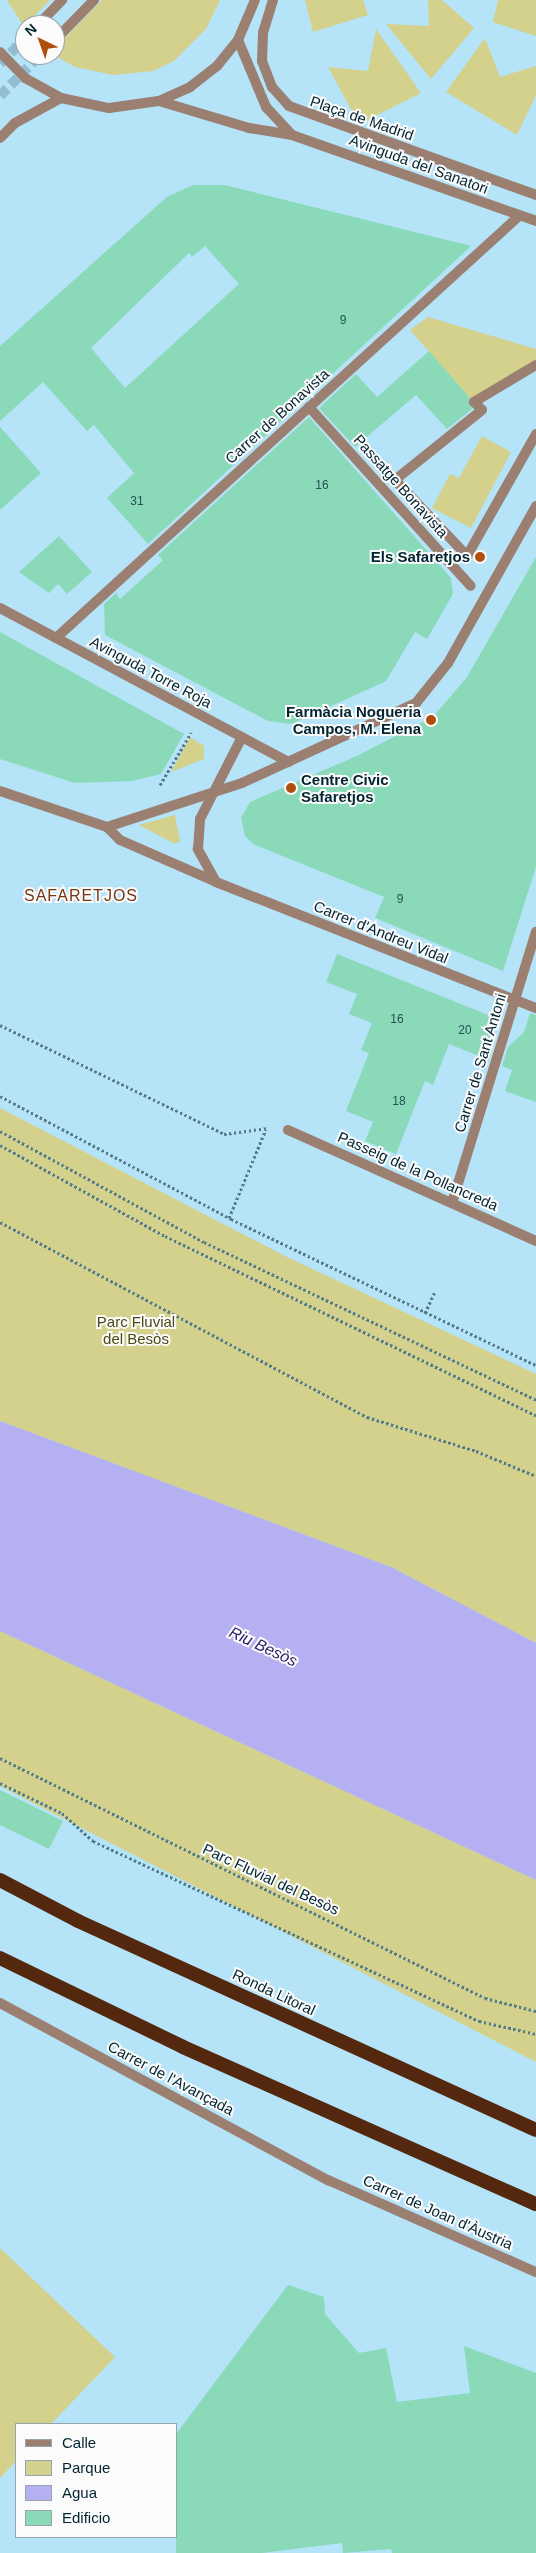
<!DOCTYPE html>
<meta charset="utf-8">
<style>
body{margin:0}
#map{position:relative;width:536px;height:2553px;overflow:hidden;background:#b5e3f7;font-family:Arial,sans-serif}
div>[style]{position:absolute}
.green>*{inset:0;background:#d3d18b}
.water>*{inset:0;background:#b5b0f1}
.building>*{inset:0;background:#8adaba}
.minor-tunnel>*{height:10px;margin-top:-5px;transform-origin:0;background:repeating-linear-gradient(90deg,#91bdcf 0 10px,transparent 0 15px)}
.path>*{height:3px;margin-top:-1.5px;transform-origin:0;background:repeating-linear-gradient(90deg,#537b8b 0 2.5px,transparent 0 5px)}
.pedestrian>*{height:10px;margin:-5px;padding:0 5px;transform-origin:5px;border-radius:5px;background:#9b7f71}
.minor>*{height:10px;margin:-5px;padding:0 5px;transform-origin:5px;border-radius:5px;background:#9b7f71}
.tertiary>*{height:10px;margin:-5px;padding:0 5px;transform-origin:5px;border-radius:5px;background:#9b7f71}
.trunk>*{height:14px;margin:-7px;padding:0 7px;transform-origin:7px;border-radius:7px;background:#54280f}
.dots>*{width:14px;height:14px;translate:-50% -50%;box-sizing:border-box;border:2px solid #fbfbfb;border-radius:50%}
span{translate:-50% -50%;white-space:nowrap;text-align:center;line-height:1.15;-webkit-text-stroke:4px #fbfbfb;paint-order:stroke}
.number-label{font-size:12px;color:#235253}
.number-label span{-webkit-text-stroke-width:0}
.street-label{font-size:15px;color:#012431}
.poi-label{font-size:15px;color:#012431;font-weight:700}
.right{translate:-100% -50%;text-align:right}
.left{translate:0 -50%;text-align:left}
.park-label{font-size:15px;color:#4c4a15}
.neighbourhood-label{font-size:16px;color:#753611;letter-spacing:1px}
.water-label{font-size:16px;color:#31216b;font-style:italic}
.legend{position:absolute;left:15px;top:2423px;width:162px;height:115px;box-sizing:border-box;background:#fbfbfb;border:1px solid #97a5aa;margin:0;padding:6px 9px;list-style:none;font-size:15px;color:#012431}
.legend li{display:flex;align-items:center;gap:10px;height:25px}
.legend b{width:25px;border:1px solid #97a5aa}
.north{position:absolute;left:15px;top:15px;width:50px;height:50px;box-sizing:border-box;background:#fbfbfb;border:1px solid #97a5aa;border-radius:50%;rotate:318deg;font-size:14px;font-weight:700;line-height:20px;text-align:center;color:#012431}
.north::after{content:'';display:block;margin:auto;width:18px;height:22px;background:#b04f0d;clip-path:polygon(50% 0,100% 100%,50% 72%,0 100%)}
</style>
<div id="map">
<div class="green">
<i style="clip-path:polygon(7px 0,50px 0,24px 27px)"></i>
<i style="clip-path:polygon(102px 0,220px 0,206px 29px,174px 61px,153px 71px,113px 75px,75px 67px,54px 55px,55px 48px)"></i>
<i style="clip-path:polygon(305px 0,363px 0,368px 15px,313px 32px)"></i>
<i style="clip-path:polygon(428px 0,442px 0,474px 28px,431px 79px,386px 24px,429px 26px)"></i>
<i style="clip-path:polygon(498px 0,536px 0,536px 36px,493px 22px)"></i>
<i style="clip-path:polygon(376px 29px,421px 93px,359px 124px,328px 67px,368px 71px)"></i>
<i style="clip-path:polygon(485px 38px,500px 77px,536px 66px,536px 95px,517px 135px,446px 92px)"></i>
<i style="clip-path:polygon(428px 317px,536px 349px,536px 365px,473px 402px,410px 330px)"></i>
<i style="clip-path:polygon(482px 436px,511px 452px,471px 528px,432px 508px,450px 474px,459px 478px)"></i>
<i style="clip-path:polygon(190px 737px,204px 746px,204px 759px,171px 772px)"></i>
<i style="clip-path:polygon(175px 815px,180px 841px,175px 844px,139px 825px)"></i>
<i style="clip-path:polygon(0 1108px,287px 1257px,536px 1374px,536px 1643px,391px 1567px,0 1421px)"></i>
<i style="clip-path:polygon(0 1631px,536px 1880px,536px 2062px,0 1786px)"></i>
<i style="clip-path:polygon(0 2248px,115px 2357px,51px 2424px,16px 2424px,16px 2461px,0 2478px)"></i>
</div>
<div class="water">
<i style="clip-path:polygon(0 1421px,391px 1567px,536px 1643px,536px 1880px,0 1631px)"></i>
</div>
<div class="building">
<i style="clip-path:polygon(evenodd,193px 185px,225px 185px,471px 246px,148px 544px,107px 498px,134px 473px,94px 425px,87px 431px,43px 382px,0 421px,0 346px,167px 197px,193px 185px,205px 246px,239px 284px,125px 388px,91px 348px,189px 253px,192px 257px,205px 246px)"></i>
<i style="clip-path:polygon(429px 351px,469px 397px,472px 409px,447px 429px,416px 395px,355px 447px,319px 408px,356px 374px,377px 397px)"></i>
<i style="clip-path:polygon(309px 417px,451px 578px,453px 594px,427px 639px,415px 632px,386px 681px,292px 724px,268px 721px,105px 635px,104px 604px,116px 593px,120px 599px,163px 560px,158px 555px)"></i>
<i style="clip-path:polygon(0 427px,41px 473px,0 510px)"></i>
<i style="clip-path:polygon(59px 536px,92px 572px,67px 594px,58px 584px,49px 593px,19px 572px)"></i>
<i style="clip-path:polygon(536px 557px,536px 867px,503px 971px,375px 918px,384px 897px,253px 844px,245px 836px,241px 818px,250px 802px,359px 755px,422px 722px,427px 724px,467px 677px)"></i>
<i style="clip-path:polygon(0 632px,184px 734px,161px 774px,132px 781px,75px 783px,0 759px)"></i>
<i style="clip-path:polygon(337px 954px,488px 1015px,494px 1044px,489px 1060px,449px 1044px,433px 1085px,425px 1081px,396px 1154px,365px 1141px,373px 1122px,346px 1111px,369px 1053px,361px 1050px,372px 1023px,349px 1014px,357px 994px,326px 982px)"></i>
<i style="clip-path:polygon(530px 1013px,536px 1015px,536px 1102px,505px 1091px,512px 1070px,502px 1066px,508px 1047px,524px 1032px)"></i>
<i style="clip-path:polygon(0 1790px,63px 1821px,49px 1849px,0 1825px)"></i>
<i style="clip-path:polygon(288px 2285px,324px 2297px,325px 2314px,359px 2353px,386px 2348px,397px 2402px,470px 2393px,464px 2346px,536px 2373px,536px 2553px,392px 2553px,391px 2549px,343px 2553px,342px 2543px,262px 2553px,176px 2553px,176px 2434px)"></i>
</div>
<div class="minor-tunnel">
<i style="left:0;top:64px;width:36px;rotate:-46deg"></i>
<i style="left:0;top:96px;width:57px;rotate:-45.7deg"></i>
</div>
<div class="path">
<i style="left:160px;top:785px;width:61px;rotate:-59.2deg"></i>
<i style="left:0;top:1025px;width:249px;rotate:25.9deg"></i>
<i style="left:224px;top:1134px;width:44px;rotate:-7.8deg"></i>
<i style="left:0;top:1096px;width:262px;rotate:28deg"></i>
<i style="left:231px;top:1219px;width:338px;rotate:25.6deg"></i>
<i style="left:0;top:1131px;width:232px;rotate:28.6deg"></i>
<i style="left:204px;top:1242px;width:368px;rotate:25.4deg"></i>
<i style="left:0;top:1145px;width:188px;rotate:28.9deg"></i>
<i style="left:165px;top:1236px;width:412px;rotate:25.8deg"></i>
<i style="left:229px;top:1218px;width:96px;rotate:-67.4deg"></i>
<i style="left:0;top:1222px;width:416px;rotate:28deg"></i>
<i style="left:367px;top:1417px;width:114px;rotate:17.3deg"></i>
<i style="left:476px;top:1451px;width:65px;rotate:22.6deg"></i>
<i style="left:425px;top:1313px;width:23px;rotate:-65deg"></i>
<i style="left:0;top:1758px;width:541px;rotate:26.33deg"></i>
<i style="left:485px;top:1998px;width:53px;rotate:14.3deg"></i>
<i style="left:0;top:1783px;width:69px;rotate:25.8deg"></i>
<i style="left:62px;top:1813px;width:42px;rotate:42.1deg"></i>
<i style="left:93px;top:1841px;width:426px;rotate:25deg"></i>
<i style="left:479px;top:2021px;width:58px;rotate:12.8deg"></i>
</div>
<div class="pedestrian">
<i style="left:273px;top:0;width:34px;rotate:107deg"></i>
<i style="left:263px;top:33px;width:28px;rotate:92deg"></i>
<i style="left:262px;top:61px;width:28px;rotate:69deg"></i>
<i style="left:272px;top:87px;width:25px;rotate:48deg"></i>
<i style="left:289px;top:106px;width:263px;rotate:19.8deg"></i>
<i style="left:536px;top:365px;width:72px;rotate:149.2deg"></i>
<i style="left:474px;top:402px;width:11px;rotate:45deg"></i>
<i style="left:482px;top:410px;width:112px;rotate:141.2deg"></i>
<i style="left:395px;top:480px;width:105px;rotate:46.5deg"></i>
<i style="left:467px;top:556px;width:140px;rotate:-60.5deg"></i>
<i style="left:309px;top:407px;width:241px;rotate:47.9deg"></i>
</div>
<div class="minor">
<i style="left:38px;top:25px;width:35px;rotate:-46deg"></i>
<i style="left:55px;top:40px;width:56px;rotate:-45.7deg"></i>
<i style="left:0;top:608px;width:327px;rotate:28.1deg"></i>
<i style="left:56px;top:638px;width:626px;rotate:-42.35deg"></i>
<i style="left:0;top:791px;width:113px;rotate:18.6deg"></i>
<i style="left:107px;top:827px;width:142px;rotate:-18.1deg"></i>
<i style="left:242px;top:783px;width:192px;rotate:-24.7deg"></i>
<i style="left:416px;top:703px;width:51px;rotate:-51.3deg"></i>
<i style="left:448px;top:663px;width:180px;rotate:-60.7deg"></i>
<i style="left:107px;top:827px;width:18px;rotate:45deg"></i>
<i style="left:120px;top:840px;width:105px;rotate:23.6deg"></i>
<i style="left:216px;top:882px;width:344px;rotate:21.5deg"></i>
<i style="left:216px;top:882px;width:38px;rotate:-119deg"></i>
<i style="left:198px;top:849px;width:30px;rotate:-86deg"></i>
<i style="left:200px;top:819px;width:92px;rotate:-62.9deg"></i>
<i style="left:288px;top:1130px;width:272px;rotate:24.1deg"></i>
<i style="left:452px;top:1203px;width:284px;rotate:-72.8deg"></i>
<i style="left:0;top:2003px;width:373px;rotate:28.4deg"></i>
<i style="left:328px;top:2180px;width:227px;rotate:23.9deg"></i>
</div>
<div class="tertiary">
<i style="left:238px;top:40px;width:73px;rotate:67.3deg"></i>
<i style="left:266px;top:107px;width:38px;rotate:47deg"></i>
<i style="left:0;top:52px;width:36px;rotate:46deg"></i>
<i style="left:25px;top:78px;width:41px;rotate:29.1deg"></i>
<i style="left:61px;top:98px;width:49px;rotate:11.8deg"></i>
<i style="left:109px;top:108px;width:50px;rotate:-8deg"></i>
<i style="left:159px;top:101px;width:34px;rotate:-24deg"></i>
<i style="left:190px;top:87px;width:34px;rotate:-38deg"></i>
<i style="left:217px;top:66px;width:33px;rotate:-51deg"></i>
<i style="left:238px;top:40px;width:43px;rotate:-67deg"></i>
<i style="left:159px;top:101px;width:94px;rotate:16.7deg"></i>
<i style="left:249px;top:128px;width:44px;rotate:9.2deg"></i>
<i style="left:292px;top:135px;width:259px;rotate:19.4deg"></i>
<i style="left:0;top:138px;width:21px;rotate:-45deg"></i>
<i style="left:15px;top:123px;width:52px;rotate:-28.5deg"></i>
</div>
<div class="trunk">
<i style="left:0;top:1880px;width:88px;rotate:27.7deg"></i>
<i style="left:78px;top:1921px;width:503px;rotate:24.53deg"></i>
<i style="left:0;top:1958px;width:203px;rotate:25.9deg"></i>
<i style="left:183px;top:2047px;width:386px;rotate:24deg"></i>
</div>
<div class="dots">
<i style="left:480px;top:557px;background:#b04f0d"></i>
<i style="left:431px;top:720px;background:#b04f0d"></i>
<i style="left:291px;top:788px;background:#b04f0d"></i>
</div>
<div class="number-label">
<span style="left:343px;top:321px">9</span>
<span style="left:322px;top:486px">16</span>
<span style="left:137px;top:502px">31</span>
<span style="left:400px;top:900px">9</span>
<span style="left:397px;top:1020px">16</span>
<span style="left:465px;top:1031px">20</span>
<span style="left:399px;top:1102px">18</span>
</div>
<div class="street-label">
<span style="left:362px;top:118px;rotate:19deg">Plaça de Madrid</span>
<span style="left:419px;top:164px;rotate:20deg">Avinguda del Sanatori</span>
<span style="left:277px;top:416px;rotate:-42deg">Carrer de Bonavista</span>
<span style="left:401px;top:486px;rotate:48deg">Passatge Bonavista</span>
<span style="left:151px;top:672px;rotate:28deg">Avinguda Torre Roja</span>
<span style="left:381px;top:932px;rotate:22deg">Carrer d'Andreu Vidal</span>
<span style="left:480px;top:1063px;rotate:-73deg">Carrer de Sant Antoni</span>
<span style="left:418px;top:1171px;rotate:24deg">Passeig de la Pollancreda</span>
<span style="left:271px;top:1879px;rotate:25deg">Parc Fluvial del Besòs</span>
<span style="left:274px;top:1992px;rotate:25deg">Ronda Litoral</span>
<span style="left:171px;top:2078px;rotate:28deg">Carrer de l'Avançada</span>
<span style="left:438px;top:2212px;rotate:24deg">Carrer de Joan d'Àustria</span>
</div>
<div class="poi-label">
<span class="right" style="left:470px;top:557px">Els Safaretjos</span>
<span class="right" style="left:421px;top:720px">Farmàcia Nogueria<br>Campos, M. Elena</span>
<span class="left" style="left:301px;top:788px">Centre Civic<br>Safaretjos</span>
</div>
<div class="park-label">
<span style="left:136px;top:1330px">Parc Fluvial<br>del Besòs</span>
</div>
<div class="neighbourhood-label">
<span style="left:81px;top:896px">SAFARETJOS</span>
</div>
<div class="water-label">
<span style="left:263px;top:1647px;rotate:25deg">Riu Besòs</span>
</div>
<ul class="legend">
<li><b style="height:6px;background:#9b7f71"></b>Calle</li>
<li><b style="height:14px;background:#d3d18b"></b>Parque</li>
<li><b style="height:14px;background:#b5b0f1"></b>Agua</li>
<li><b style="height:14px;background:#8adaba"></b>Edificio</li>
</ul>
<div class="north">N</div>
</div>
